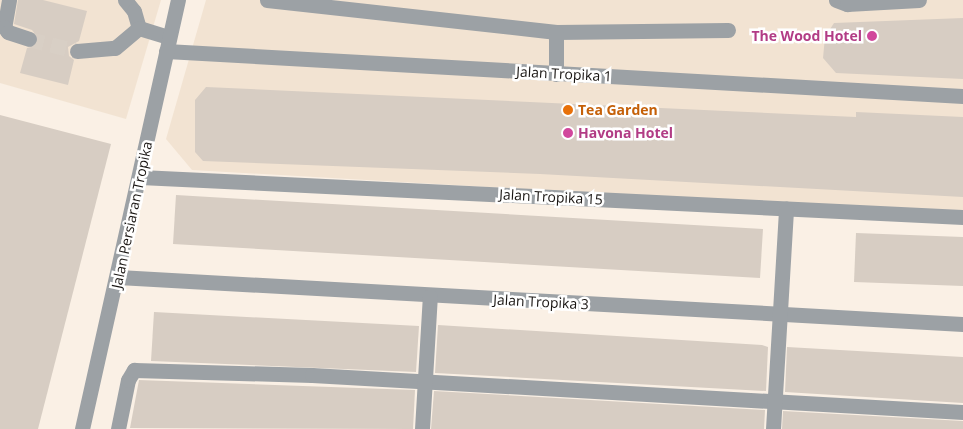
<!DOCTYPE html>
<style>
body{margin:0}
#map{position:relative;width:963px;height:429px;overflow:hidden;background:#faf0e5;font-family:"Open Sans",sans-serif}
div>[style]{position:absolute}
.built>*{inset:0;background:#f2e3d2}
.building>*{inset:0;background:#d7cdc3}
.minor-tunnel>*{height:15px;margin-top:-7.5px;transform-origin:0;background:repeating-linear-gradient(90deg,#d8cfc5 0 15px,transparent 0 23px)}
.minor>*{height:15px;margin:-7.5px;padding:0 7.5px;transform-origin:7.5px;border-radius:7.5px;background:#9ca1a5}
.dots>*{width:14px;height:14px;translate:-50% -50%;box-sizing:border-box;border:2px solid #fff;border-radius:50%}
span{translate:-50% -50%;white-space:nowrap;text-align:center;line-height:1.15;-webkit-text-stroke:5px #fff;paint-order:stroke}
.hotel-label{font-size:14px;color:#b23c85;font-weight:700}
.right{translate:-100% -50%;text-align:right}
.left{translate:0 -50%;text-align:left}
.street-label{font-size:14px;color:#181411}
.food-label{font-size:14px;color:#c56008;font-weight:700}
</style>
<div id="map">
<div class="built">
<i style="clip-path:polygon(0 0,161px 0,126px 119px,0 83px)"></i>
<i style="clip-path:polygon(206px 0,963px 0,963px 214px,192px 170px,166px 139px)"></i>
</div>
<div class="building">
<i style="clip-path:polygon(18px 0,43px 0,87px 11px,79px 41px,68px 47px,69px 56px,74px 60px,68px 85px,20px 73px,27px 48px,36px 46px,38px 38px,32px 30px,14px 24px)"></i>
<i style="clip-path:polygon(963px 18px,963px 79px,836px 73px,823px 58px,825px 37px,834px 23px)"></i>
<i style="clip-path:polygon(206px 87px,856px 117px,856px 112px,963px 117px,963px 197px,540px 174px,203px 161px,195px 152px,195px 100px)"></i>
<i style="clip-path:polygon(0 115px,111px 144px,38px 429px,0 429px)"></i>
<i style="clip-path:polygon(176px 195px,763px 229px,760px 278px,173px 244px)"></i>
<i style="clip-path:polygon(856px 233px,963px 237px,963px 286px,854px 282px)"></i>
<i style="clip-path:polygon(154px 312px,419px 326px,416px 372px,151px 361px)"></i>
<i style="clip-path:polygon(438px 325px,762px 345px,768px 347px,766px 391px,435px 373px)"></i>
<i style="clip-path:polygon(787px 347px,963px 357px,963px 403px,785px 392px)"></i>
<i style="clip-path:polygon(139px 380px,415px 390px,413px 429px,130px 428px)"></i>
<i style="clip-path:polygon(434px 391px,765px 410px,764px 429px,431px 429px)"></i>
<i style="clip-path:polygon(783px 411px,963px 421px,963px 429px,782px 429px)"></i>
</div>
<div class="minor-tunnel">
<i style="left:29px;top:39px;width:49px;rotate:14deg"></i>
</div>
<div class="minor">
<i style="left:9px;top:0;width:27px;rotate:100deg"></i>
<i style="left:4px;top:27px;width:6px;rotate:51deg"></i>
<i style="left:8px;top:32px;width:22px;rotate:18deg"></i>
<i style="left:125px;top:0;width:14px;rotate:51deg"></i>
<i style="left:134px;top:11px;width:18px;rotate:74deg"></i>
<i style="left:139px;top:28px;width:31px;rotate:17deg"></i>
<i style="left:267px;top:0;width:291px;rotate:6.3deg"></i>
<i style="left:556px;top:32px;width:172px;rotate:-0.7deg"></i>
<i style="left:836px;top:0;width:12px;rotate:20deg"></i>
<i style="left:847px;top:4px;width:72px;rotate:-3.2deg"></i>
<i style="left:77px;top:51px;width:38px;rotate:-5deg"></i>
<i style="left:115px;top:48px;width:31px;rotate:-40deg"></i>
<i style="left:166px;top:51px;width:798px;rotate:3.23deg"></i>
<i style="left:556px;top:74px;width:42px;rotate:-90deg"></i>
<i style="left:140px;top:177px;width:824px;rotate:2.78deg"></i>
<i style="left:118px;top:277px;width:846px;rotate:3.18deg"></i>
<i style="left:82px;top:429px;width:440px;rotate:-77.4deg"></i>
<i style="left:118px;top:429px;width:50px;rotate:-78.5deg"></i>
<i style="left:128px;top:380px;width:12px;rotate:-59deg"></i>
<i style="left:134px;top:370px;width:178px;rotate:1.6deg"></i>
<i style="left:312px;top:375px;width:652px;rotate:3.25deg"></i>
<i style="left:422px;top:429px;width:133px;rotate:-86.6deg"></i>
<i style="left:773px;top:429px;width:221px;rotate:-86.6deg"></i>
</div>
<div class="dots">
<i style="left:872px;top:36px;background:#d1479c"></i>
<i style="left:568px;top:110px;background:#e8710a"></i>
<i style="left:568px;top:133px;background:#d1479c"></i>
</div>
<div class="hotel-label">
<span class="right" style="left:862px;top:36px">The Wood Hotel</span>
<span class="left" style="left:578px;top:133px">Havona Hotel</span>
</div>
<div class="street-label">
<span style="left:564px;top:74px;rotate:3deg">Jalan Tropika 1</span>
<span style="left:551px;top:197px;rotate:3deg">Jalan Tropika 15</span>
<span style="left:132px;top:215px;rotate:-78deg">Jalan Persiaran Tropika</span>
<span style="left:541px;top:302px;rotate:3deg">Jalan Tropika 3</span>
</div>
<div class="food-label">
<span class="left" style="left:578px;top:110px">Tea Garden</span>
</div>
</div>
